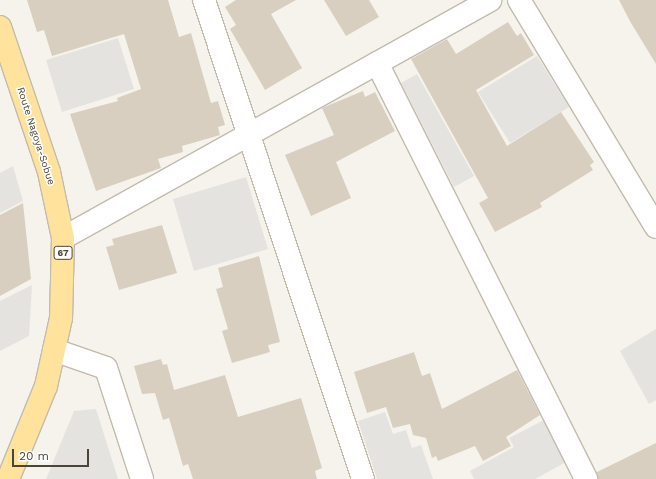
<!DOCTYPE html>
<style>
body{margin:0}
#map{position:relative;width:656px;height:479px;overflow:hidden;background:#f6f3ec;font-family:"Work Sans",sans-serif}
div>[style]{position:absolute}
.parking>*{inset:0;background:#e5e3e0}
.building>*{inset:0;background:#d8cfc1}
.roads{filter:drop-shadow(1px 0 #c2bbae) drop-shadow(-1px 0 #c2bbae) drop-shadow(0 1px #c2bbae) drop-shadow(0 -1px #c2bbae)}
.minor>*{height:22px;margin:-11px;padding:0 11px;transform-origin:11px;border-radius:11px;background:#fff}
.major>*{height:22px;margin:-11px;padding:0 11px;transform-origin:11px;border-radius:11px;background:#ffe39c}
span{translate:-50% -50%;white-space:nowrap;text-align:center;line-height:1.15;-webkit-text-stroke:3px #fff;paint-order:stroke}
.shield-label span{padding:1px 3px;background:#fff;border:1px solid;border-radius:3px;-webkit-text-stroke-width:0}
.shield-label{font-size:9px;color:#4b4439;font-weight:700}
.street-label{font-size:10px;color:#4b4439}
.scale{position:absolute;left:12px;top:449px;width:77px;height:18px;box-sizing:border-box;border:2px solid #4b4439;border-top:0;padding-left:5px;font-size:12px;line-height:14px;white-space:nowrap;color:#4b4439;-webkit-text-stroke:3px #fff;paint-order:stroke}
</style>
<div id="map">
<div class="parking">
<i style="clip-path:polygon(118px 38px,134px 89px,62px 112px,46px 60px)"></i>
<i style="clip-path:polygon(537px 56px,569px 107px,510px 143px,478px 92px)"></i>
<i style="clip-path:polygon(417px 74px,474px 176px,454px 187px,401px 83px)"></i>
<i style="clip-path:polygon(13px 166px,23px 201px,0 213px,0 173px)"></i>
<i style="clip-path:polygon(246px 177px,268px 249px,194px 271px,173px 199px)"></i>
<i style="clip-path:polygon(32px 285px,29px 336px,0 351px,0 301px)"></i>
<i style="clip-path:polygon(656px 329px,656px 400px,649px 404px,620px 351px)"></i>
<i style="clip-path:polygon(96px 409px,118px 479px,46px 479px,74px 411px)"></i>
<i style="clip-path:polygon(385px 412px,393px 434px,406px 430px,412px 448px,421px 445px,433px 479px,377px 479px,358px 421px)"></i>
<i style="clip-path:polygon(544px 420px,566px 462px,535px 479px,474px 479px,470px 471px,514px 447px,509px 438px)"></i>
</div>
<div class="building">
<i style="clip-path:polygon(27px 0,168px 0,179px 37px,191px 33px,211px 103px,218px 101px,225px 125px,218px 127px,220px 135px,182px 146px,183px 152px,158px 159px,161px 168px,96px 191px,70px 114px,118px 101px,117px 98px,141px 89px,124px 34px,52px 56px,44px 30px,37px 32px)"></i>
<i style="clip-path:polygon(236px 0,296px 0,271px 14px,302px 68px,265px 90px,230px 29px,236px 25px,225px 7px)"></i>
<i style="clip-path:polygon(324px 0,369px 0,379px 17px,346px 36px)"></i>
<i style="clip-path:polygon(619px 0,656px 0,656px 64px,631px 23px)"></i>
<i style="clip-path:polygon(508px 22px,517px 36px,521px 33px,534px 55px,476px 90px,507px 146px,561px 112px,594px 162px,590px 165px,593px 170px,540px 203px,542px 207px,495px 232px,479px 203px,488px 198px,411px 59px,447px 39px,456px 54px)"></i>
<i style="clip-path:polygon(363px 91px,365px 97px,375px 92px,395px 131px,336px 162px,351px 198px,311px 216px,285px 155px,334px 135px,322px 108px)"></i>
<i style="clip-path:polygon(23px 203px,31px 279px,0 296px,0 215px)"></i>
<i style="clip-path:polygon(162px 225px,177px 273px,119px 290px,106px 247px,114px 245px,112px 239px)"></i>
<i style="clip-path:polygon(259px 256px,280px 342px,268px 345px,270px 352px,232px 363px,222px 331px,228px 329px,216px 289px,223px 287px,218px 268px)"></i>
<i style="clip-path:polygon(414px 352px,422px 376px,430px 373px,442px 409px,517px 370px,540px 415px,506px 437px,511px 446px,483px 461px,475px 446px,438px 461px,436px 456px,432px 458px,426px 438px,413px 435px,410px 424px,393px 428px,386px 407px,367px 413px,354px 372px)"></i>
<i style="clip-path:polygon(161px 359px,163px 365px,167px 364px,174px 390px,225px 375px,238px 417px,301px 398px,322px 468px,315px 471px,317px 479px,193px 479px,188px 464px,183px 466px,169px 418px,163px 420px,155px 393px,142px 394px,134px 366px)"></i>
<i style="clip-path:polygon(656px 443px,656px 479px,598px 479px,597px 472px)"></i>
</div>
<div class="roads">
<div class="minor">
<i style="left:204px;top:0;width:505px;rotate:71.64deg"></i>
<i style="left:519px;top:0;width:265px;rotate:58.9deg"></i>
<i style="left:377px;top:63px;width:466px;rotate:63.3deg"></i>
<i style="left:63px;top:238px;width:489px;rotate:-29.1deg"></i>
<i style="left:54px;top:350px;width:55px;rotate:19.1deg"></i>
<i style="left:106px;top:368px;width:117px;rotate:72deg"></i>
</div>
<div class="major">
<i style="left:0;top:27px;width:153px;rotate:71.3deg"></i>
<i style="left:49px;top:172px;width:67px;rotate:78deg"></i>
<i style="left:63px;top:238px;width:80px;rotate:91.4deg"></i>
<i style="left:61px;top:318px;width:70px;rotate:102.4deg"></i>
<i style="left:46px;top:386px;width:100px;rotate:112.2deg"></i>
</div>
</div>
<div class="shield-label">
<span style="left:63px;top:253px">67</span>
</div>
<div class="street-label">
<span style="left:36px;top:136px;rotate:72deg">Route Nagoya-Sobue</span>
</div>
<div class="scale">20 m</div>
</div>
